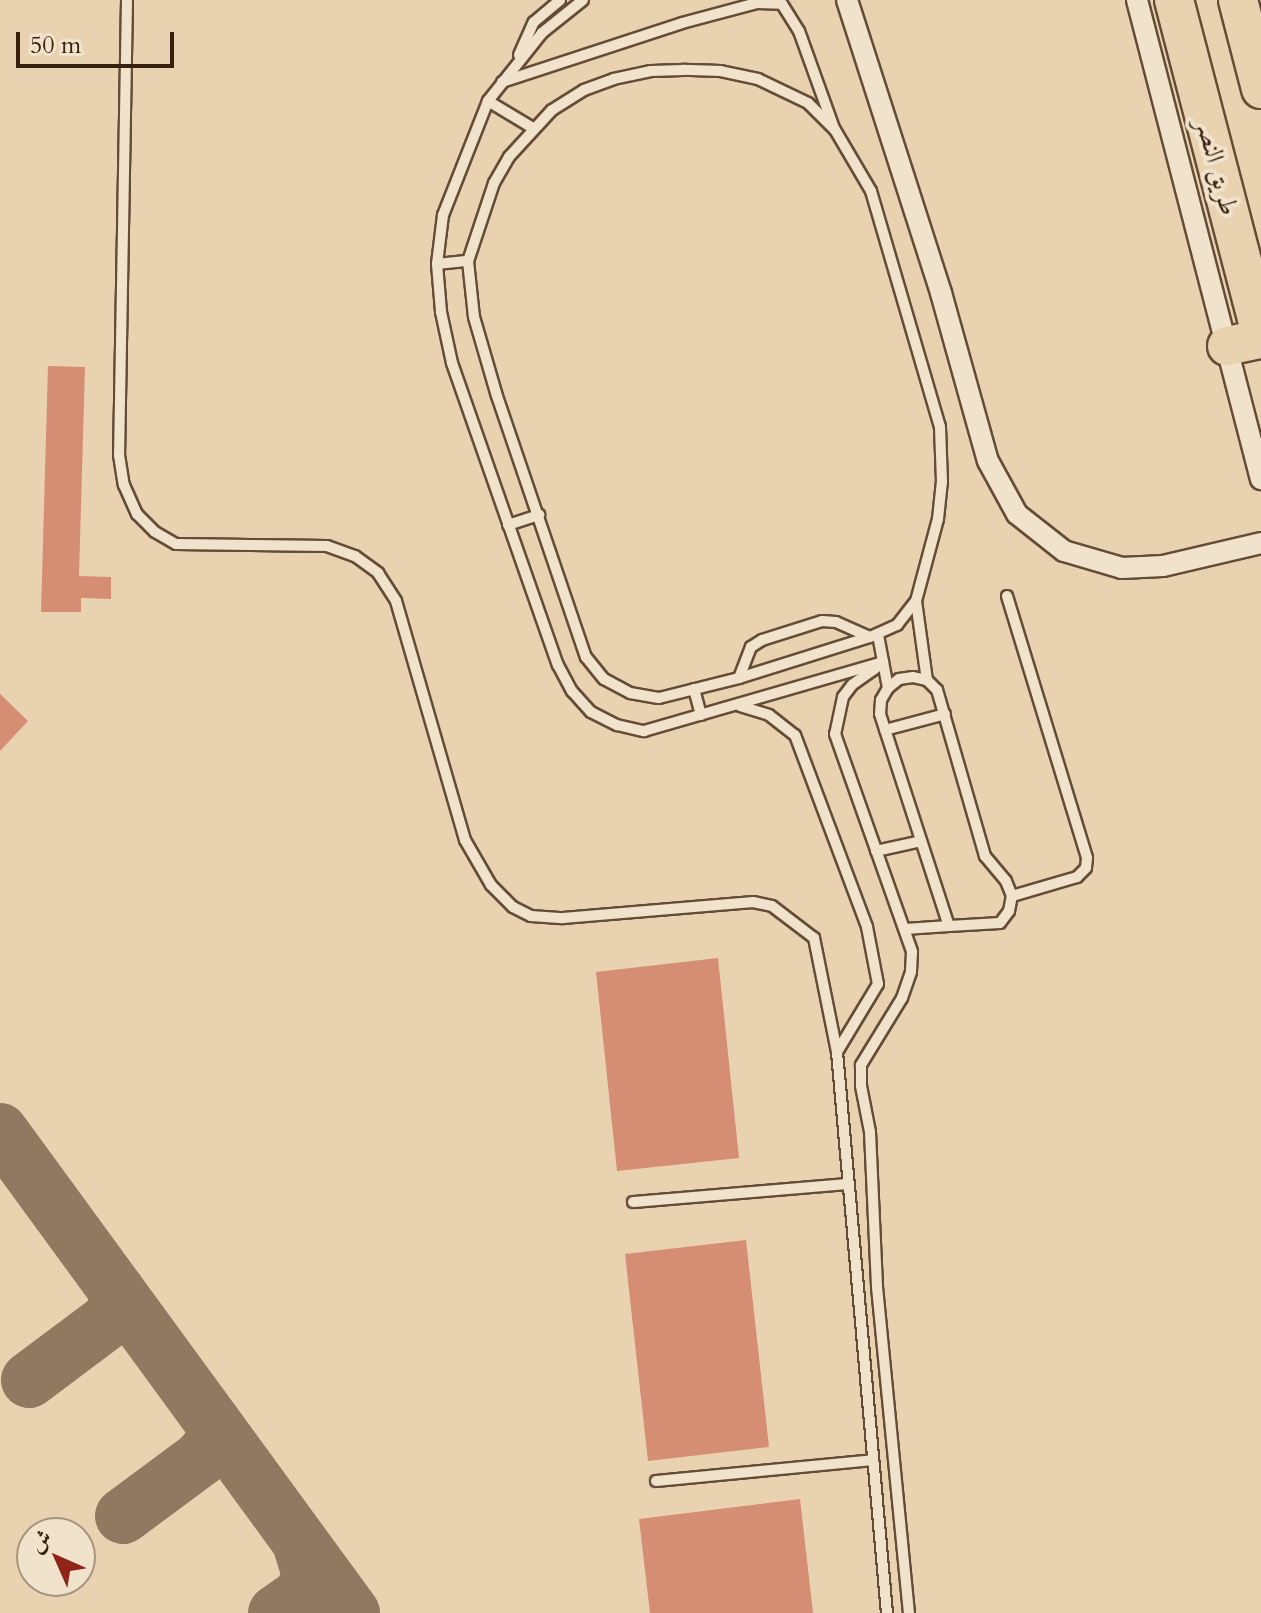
<!DOCTYPE html>
<meta charset="utf-8">
<style>
body{margin:0}
#map{position:relative;width:1261px;height:1613px;overflow:hidden;background:#e9d2b0;font-family:Cardo,Amiri,serif}
div>[style]{position:absolute}
.taxiway>*{height:56px;margin:-28px;padding:0 28px;transform-origin:28px;border-radius:28px;background:#907960}
.building>*{inset:0;background:#d58e73}
.roads{filter:drop-shadow(2px 0 #644c37) drop-shadow(-2px 0 #644c37) drop-shadow(0 2px #644c37) drop-shadow(0 -2px #644c37)}
.lane>*{height:10px;margin:-5px;padding:0 5px;transform-origin:5px;border-radius:5px;background:#f1e2cc}
.street>*{height:20px;margin:-10px;padding:0 10px;transform-origin:10px;border-radius:10px;background:#f1e2cc}
.highway>*{height:38px;margin:-19px;padding:0 19px;transform-origin:19px;border-radius:19px;background:#e9d2b0}
span{translate:-50% -50%;white-space:nowrap;text-align:center;line-height:1.15;-webkit-text-stroke:8px #f1e2cc;paint-order:stroke}
.street-label{font-size:26px;color:#38200f}
.north{position:absolute;left:16px;top:1517px;width:80px;height:80px;box-sizing:border-box;background:#f1e2cc;border:2px solid #a79480;border-radius:50%;rotate:315deg;font-size:22px;font-weight:700;line-height:32px;text-align:center;color:#38200f}
.north::after{content:'';display:block;margin:auto;width:28px;height:36px;background:#8f2418;clip-path:polygon(50% 0,100% 100%,50% 72%,0 100%)}
.scale{position:absolute;left:16px;top:32px;width:158px;height:36px;box-sizing:border-box;border:4px solid #38200f;border-top:0;padding-left:10px;font-size:24px;line-height:28px;white-space:nowrap;color:#38200f;-webkit-text-stroke:6px #f1e2cc;paint-order:stroke}
</style>
<div id="map">
<div class="taxiway">
<i style="left:0;top:1131px;width:597px;rotate:53.86deg"></i>
<i style="left:29px;top:1380px;width:99px;rotate:-36.8deg"></i>
<i style="left:108px;top:1321px;width:13px;rotate:-58deg"></i>
<i style="left:115px;top:1310px;width:18px;rotate:-81deg"></i>
<i style="left:123px;top:1516px;width:97px;rotate:-36.6deg"></i>
<i style="left:201px;top:1458px;width:19px;rotate:-51deg"></i>
<i style="left:213px;top:1443px;width:19px;rotate:-87deg"></i>
<i style="left:276px;top:1613px;width:32px;rotate:-35deg"></i>
<i style="left:302px;top:1595px;width:22px;rotate:-68deg"></i>
<i style="left:310px;top:1575px;width:34px;rotate:-107deg"></i>
</div>
<div class="building">
<i style="clip-path:polygon(48px 366px,85px 367px,79px 576px,111px 577px,111px 599px,81px 598px,81px 612px,41px 612px)"></i>
<i style="clip-path:polygon(0 694px,28px 721px,0 751px)"></i>
<i style="clip-path:polygon(718px 958px,739px 1158px,617px 1171px,596px 972px)"></i>
<i style="clip-path:polygon(746px 1240px,769px 1447px,648px 1461px,625px 1254px)"></i>
<i style="clip-path:polygon(800px 1499px,813px 1613px,650px 1613px,639px 1519px)"></i>
</div>
<div class="roads">
<div class="lane">
<i style="left:127px;top:0;width:455px;rotate:91deg"></i>
<i style="left:119px;top:455px;width:30px;rotate:81deg"></i>
<i style="left:124px;top:485px;width:32px;rotate:66deg"></i>
<i style="left:137px;top:514px;width:25px;rotate:45deg"></i>
<i style="left:155px;top:532px;width:24px;rotate:30deg"></i>
<i style="left:176px;top:544px;width:151px;rotate:0.8deg"></i>
<i style="left:327px;top:546px;width:30px;rotate:20deg"></i>
<i style="left:355px;top:556px;width:29px;rotate:36deg"></i>
<i style="left:378px;top:573px;width:33px;rotate:57deg"></i>
<i style="left:396px;top:601px;width:249px;rotate:73.9deg"></i>
<i style="left:465px;top:840px;width:52px;rotate:60deg"></i>
<i style="left:491px;top:885px;width:31px;rotate:45deg"></i>
<i style="left:513px;top:907px;width:20px;rotate:27deg"></i>
<i style="left:531px;top:916px;width:32px;rotate:4deg"></i>
<i style="left:563px;top:918px;width:191px;rotate:-4.8deg"></i>
<i style="left:753px;top:902px;width:19px;rotate:12deg"></i>
<i style="left:772px;top:906px;width:53px;rotate:37.3deg"></i>
<i style="left:814px;top:938px;width:116px;rotate:78.6deg"></i>
<i style="left:837px;top:1052px;width:563px;rotate:84.91deg"></i>
<i style="left:583px;top:0;width:53px;rotate:141.2deg"></i>
<i style="left:542px;top:33px;width:87px;rotate:128.5deg"></i>
<i style="left:488px;top:101px;width:123px;rotate:111.5deg"></i>
<i style="left:443px;top:215px;width:49px;rotate:97deg"></i>
<i style="left:437px;top:264px;width:48px;rotate:85.2deg"></i>
<i style="left:441px;top:312px;width:52px;rotate:77.8deg"></i>
<i style="left:452px;top:363px;width:320px;rotate:70.7deg"></i>
<i style="left:558px;top:665px;width:30px;rotate:62deg"></i>
<i style="left:572px;top:691px;width:28px;rotate:48deg"></i>
<i style="left:591px;top:712px;width:29px;rotate:27deg"></i>
<i style="left:617px;top:725px;width:28px;rotate:13deg"></i>
<i style="left:644px;top:731px;width:249px;rotate:-16.1deg"></i>
<i style="left:519px;top:55px;width:36px;rotate:-66deg"></i>
<i style="left:534px;top:22px;width:34px;rotate:-40deg"></i>
<i style="left:502px;top:82px;width:189px;rotate:-18.1deg"></i>
<i style="left:682px;top:23px;width:78px;rotate:-14.9deg"></i>
<i style="left:757px;top:3px;width:25px;rotate:2deg"></i>
<i style="left:782px;top:4px;width:32px;rotate:58deg"></i>
<i style="left:799px;top:31px;width:103px;rotate:70.2deg"></i>
<i style="left:488px;top:101px;width:52px;rotate:31deg"></i>
<i style="left:437px;top:264px;width:31px;rotate:-6deg"></i>
<i style="left:508px;top:525px;width:33px;rotate:-18deg"></i>
<i style="left:1007px;top:596px;width:274px;rotate:73deg"></i>
<i style="left:1087px;top:858px;width:10px;rotate:96deg"></i>
<i style="left:1086px;top:868px;width:13px;rotate:135deg"></i>
<i style="left:1077px;top:877px;width:68px;rotate:163.7deg"></i>
<i style="left:916px;top:601px;width:80px;rotate:82.1deg"></i>
<i style="left:878px;top:635px;width:54px;rotate:79.3deg"></i>
<i style="left:876px;top:668px;width:29px;rotate:145deg"></i>
<i style="left:852px;top:685px;width:15px;rotate:127deg"></i>
<i style="left:843px;top:697px;width:38px;rotate:102deg"></i>
<i style="left:835px;top:734px;width:231px;rotate:70.5deg"></i>
<i style="left:912px;top:952px;width:20px;rotate:93deg"></i>
<i style="left:911px;top:972px;width:28px;rotate:109deg"></i>
<i style="left:902px;top:998px;width:79px;rotate:121.5deg"></i>
<i style="left:861px;top:1065px;width:21px;rotate:90deg"></i>
<i style="left:861px;top:1086px;width:47px;rotate:78.9deg"></i>
<i style="left:870px;top:1132px;width:155px;rotate:87.4deg"></i>
<i style="left:877px;top:1287px;width:328px;rotate:84.4deg"></i>
<i style="left:739px;top:678px;width:33px;rotate:-69deg"></i>
<i style="left:751px;top:647px;width:13px;rotate:-32deg"></i>
<i style="left:762px;top:640px;width:63px;rotate:-17.6deg"></i>
<i style="left:822px;top:621px;width:14px;rotate:4deg"></i>
<i style="left:836px;top:622px;width:37px;rotate:24deg"></i>
<i style="left:870px;top:637px;width:30px;rotate:-24deg"></i>
<i style="left:897px;top:625px;width:31px;rotate:-52deg"></i>
<i style="left:916px;top:601px;width:85px;rotate:-75deg"></i>
<i style="left:938px;top:519px;width:37px;rotate:-84deg"></i>
<i style="left:942px;top:482px;width:55px;rotate:-92.1deg"></i>
<i style="left:940px;top:427px;width:246px;rotate:-106.3deg"></i>
<i style="left:871px;top:191px;width:71px;rotate:-120.5deg"></i>
<i style="left:835px;top:130px;width:38px;rotate:-135deg"></i>
<i style="left:808px;top:103px;width:55px;rotate:-154.4deg"></i>
<i style="left:758px;top:79px;width:38px;rotate:-168deg"></i>
<i style="left:721px;top:71px;width:38px;rotate:-178deg"></i>
<i style="left:683px;top:70px;width:32px;rotate:178deg"></i>
<i style="left:651px;top:71px;width:38px;rotate:168deg"></i>
<i style="left:614px;top:79px;width:32px;rotate:160deg"></i>
<i style="left:584px;top:90px;width:38px;rotate:148deg"></i>
<i style="left:552px;top:110px;width:64px;rotate:132.5deg"></i>
<i style="left:509px;top:157px;width:30px;rotate:120deg"></i>
<i style="left:494px;top:183px;width:82px;rotate:108.4deg"></i>
<i style="left:468px;top:261px;width:56px;rotate:83.9deg"></i>
<i style="left:474px;top:317px;width:82px;rotate:73.8deg"></i>
<i style="left:497px;top:396px;width:276px;rotate:71.2deg"></i>
<i style="left:586px;top:657px;width:28px;rotate:51deg"></i>
<i style="left:604px;top:679px;width:30px;rotate:28deg"></i>
<i style="left:630px;top:693px;width:29px;rotate:10deg"></i>
<i style="left:659px;top:698px;width:82px;rotate:-14deg"></i>
<i style="left:739px;top:678px;width:137px;rotate:-17.4deg"></i>
<i style="left:694px;top:689px;width:27px;rotate:75deg"></i>
<i style="left:740px;top:706px;width:30px;rotate:17deg"></i>
<i style="left:769px;top:715px;width:33px;rotate:38deg"></i>
<i style="left:795px;top:735px;width:205px;rotate:69.4deg"></i>
<i style="left:867px;top:927px;width:58px;rotate:79.1deg"></i>
<i style="left:878px;top:984px;width:79px;rotate:121.1deg"></i>
<i style="left:885px;top:730px;width:62px;rotate:-14.9deg"></i>
<i style="left:876px;top:851px;width:46px;rotate:-12.5deg"></i>
<i style="left:905px;top:929px;width:44px;rotate:-3.9deg"></i>
<i style="left:949px;top:926px;width:51px;rotate:-3.4deg"></i>
<i style="left:1000px;top:923px;width:15px;rotate:-53deg"></i>
<i style="left:1009px;top:911px;width:15px;rotate:-79deg"></i>
<i style="left:1012px;top:896px;width:16px;rotate:-112deg"></i>
<i style="left:1006px;top:881px;width:33px;rotate:-130deg"></i>
<i style="left:985px;top:856px;width:173px;rotate:-106.1deg"></i>
<i style="left:937px;top:690px;width:14px;rotate:-135deg"></i>
<i style="left:927px;top:680px;width:14px;rotate:-168deg"></i>
<i style="left:913px;top:677px;width:14px;rotate:172deg"></i>
<i style="left:899px;top:679px;width:14px;rotate:141deg"></i>
<i style="left:888px;top:688px;width:14px;rotate:120deg"></i>
<i style="left:881px;top:700px;width:14px;rotate:94deg"></i>
<i style="left:880px;top:714px;width:223px;rotate:72deg"></i>
<i style="left:633px;top:1202px;width:216px;rotate:-4.8deg"></i>
<i style="left:656px;top:1481px;width:218px;rotate:-5.5deg"></i>
</div>
<div class="street">
<i style="left:847px;top:0;width:308px;rotate:72.2deg"></i>
<i style="left:941px;top:293px;width:174px;rotate:74.4deg"></i>
<i style="left:988px;top:461px;width:60px;rotate:61.3deg"></i>
<i style="left:1017px;top:514px;width:60px;rotate:38.2deg"></i>
<i style="left:1064px;top:551px;width:60px;rotate:16.3deg"></i>
<i style="left:1122px;top:568px;width:41px;rotate:-2.8deg"></i>
<i style="left:1163px;top:566px;width:101px;rotate:-13.2deg"></i>
<i style="left:1137px;top:0;width:495px;rotate:75.5deg"></i>
</div>
<div class="highway">
<i style="left:1174px;top:0;width:345px;rotate:75.4deg"></i>
<i style="left:1238px;top:0;width:92px;rotate:75.5deg"></i>
<i style="left:1227px;top:346px;width:35px;rotate:-12deg"></i>
</div>
</div>
<div class="street-label">
<span style="left:1217px;top:167px;rotate:75deg">طريق النصر</span>
</div>
<div class="north">ش</div>
<div class="scale">50 m</div>
</div>
